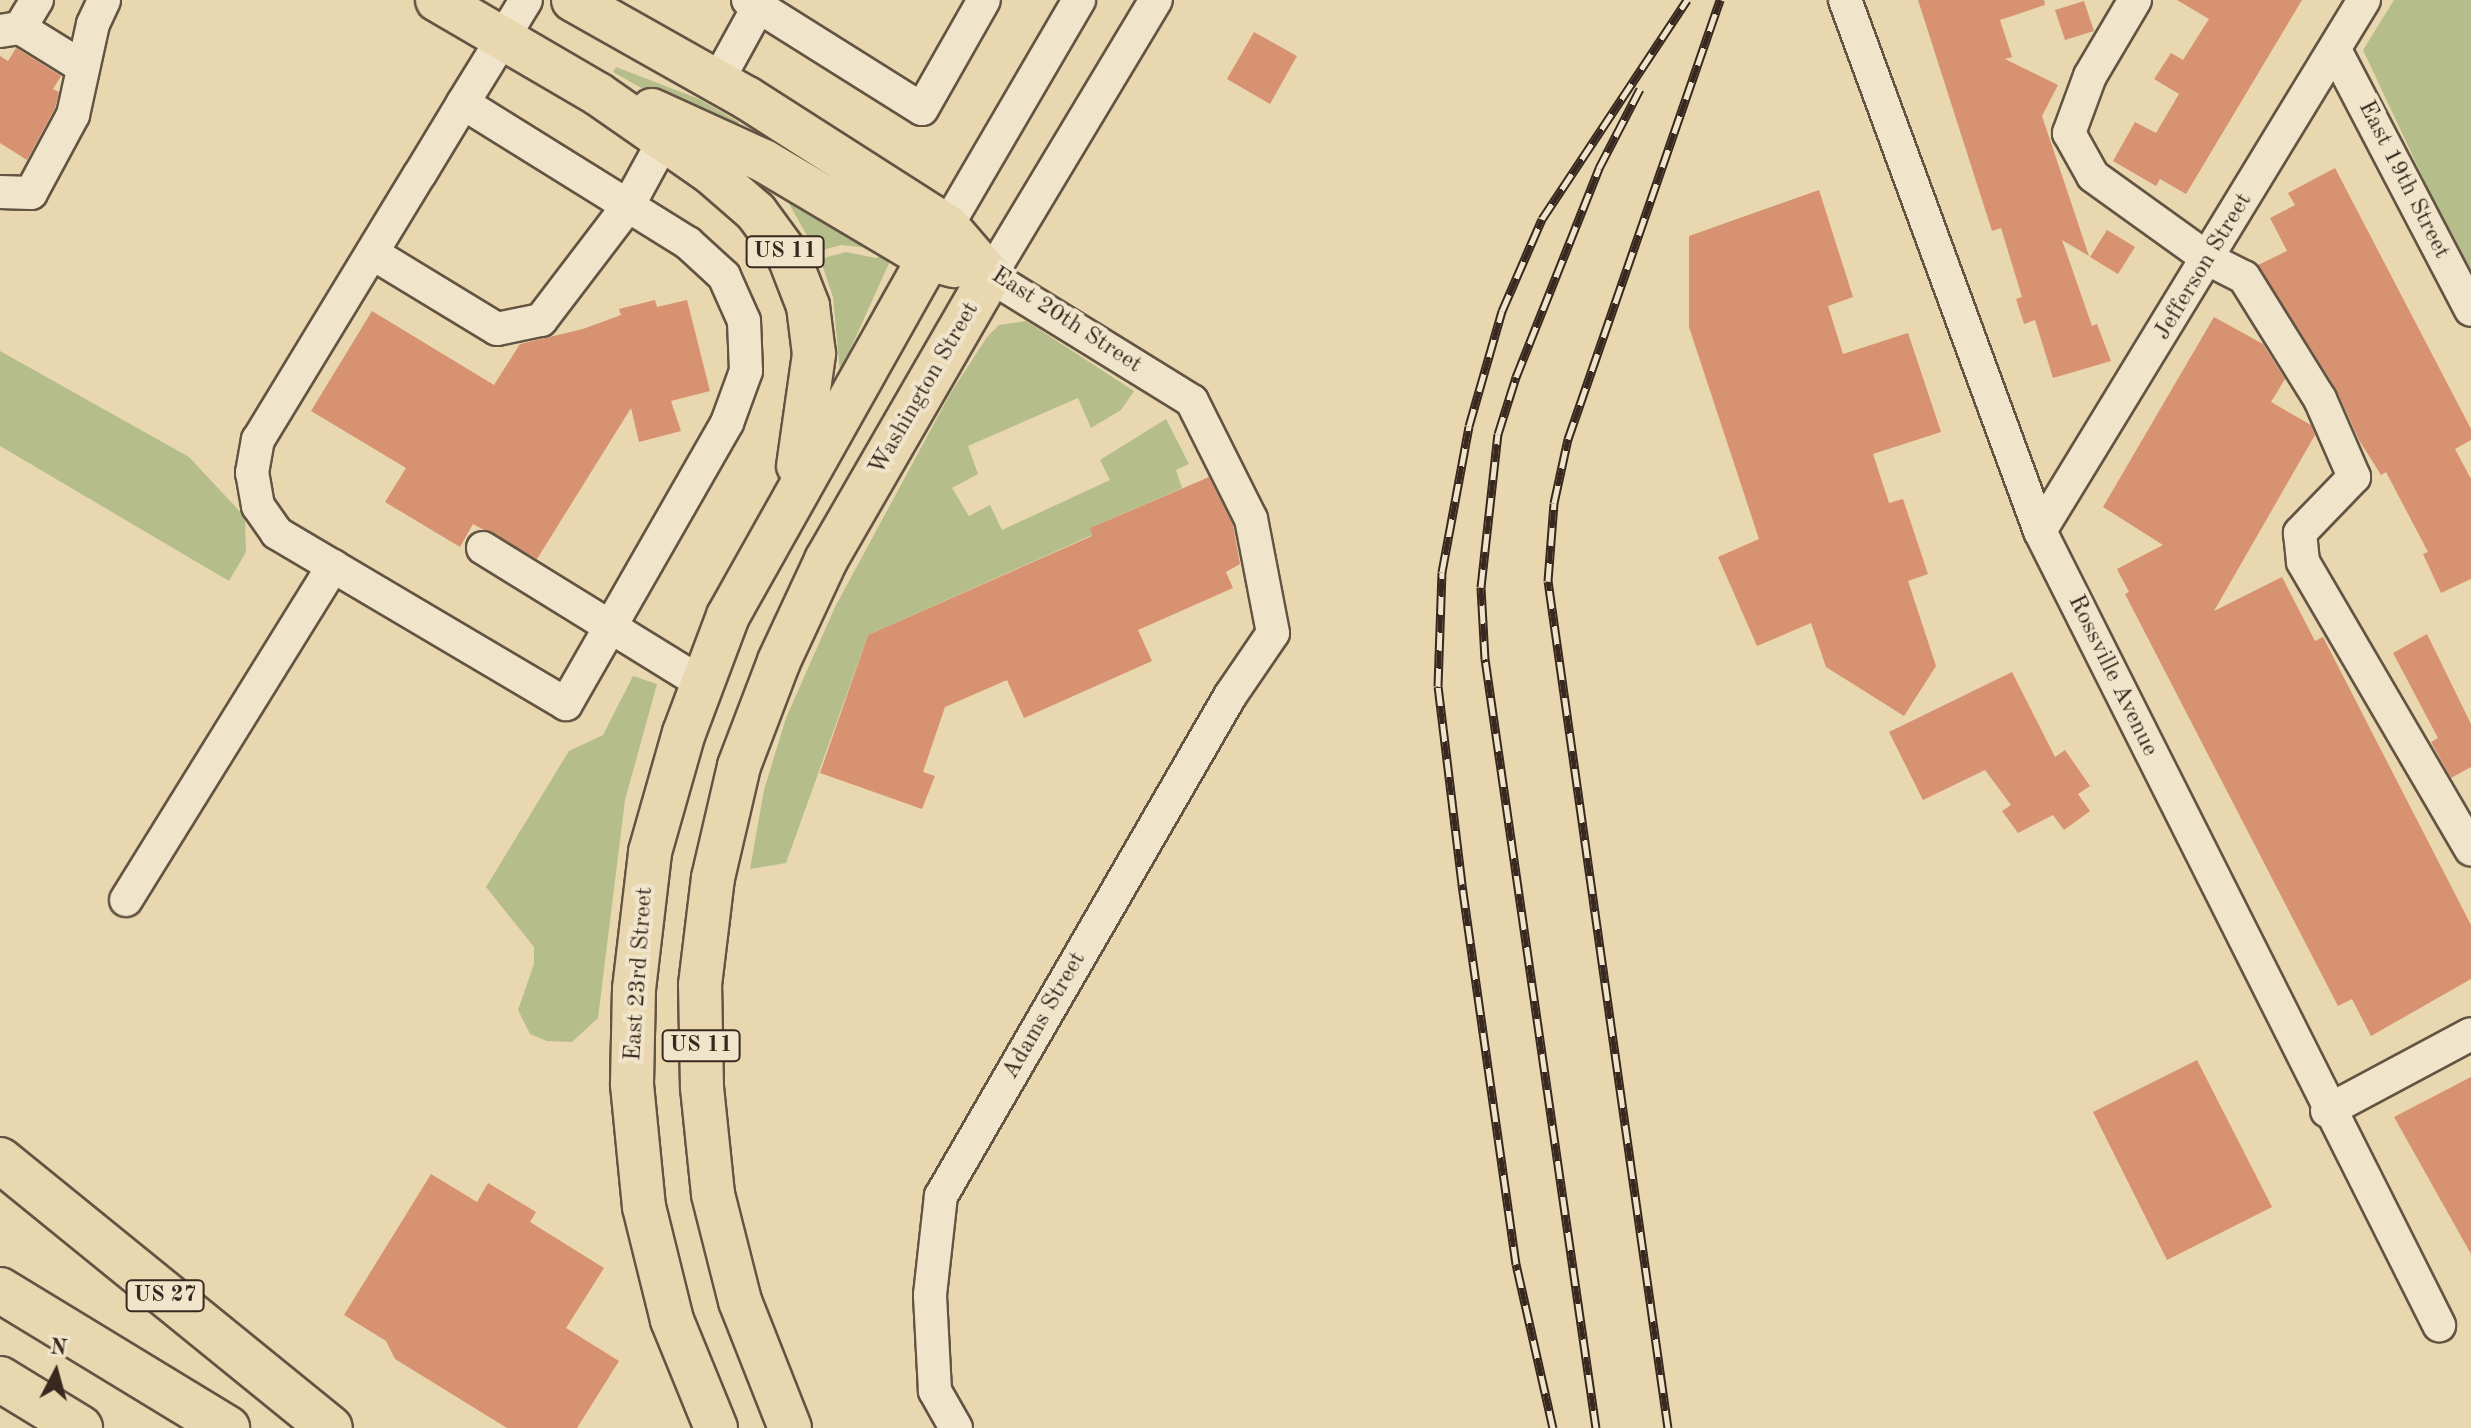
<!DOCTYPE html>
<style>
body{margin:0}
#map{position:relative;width:2471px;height:1428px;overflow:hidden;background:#e8d7af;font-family:"Old Standard TT",serif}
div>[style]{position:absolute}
.green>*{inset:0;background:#b5be8b}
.building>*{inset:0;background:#d79371}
.roads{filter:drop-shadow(2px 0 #645443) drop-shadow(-2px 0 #645443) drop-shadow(0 2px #645443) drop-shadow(0 -2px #645443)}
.minor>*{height:32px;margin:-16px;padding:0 16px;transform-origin:16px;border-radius:16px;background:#f0e5cb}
.major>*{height:42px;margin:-21px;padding:0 21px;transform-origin:21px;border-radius:21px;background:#e8d7af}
.highway>*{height:44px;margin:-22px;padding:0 22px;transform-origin:22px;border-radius:22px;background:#e8d7af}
.rail>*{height:9px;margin-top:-4.5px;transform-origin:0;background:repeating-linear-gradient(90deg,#f0e5cb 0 18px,#38281f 0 36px);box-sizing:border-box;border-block:2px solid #38281f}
span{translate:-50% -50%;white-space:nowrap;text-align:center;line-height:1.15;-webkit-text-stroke:8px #f0e5cb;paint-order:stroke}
.shield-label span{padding:2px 6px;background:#f0e5cb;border:2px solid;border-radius:6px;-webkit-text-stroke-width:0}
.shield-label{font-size:22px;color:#38281f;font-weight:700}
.street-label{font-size:24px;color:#38281f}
.north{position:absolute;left:16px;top:1332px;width:80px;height:80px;-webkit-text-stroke:6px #f0e5cb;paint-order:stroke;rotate:6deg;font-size:22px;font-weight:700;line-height:32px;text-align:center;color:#38281f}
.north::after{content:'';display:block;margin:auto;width:28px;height:36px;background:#38281f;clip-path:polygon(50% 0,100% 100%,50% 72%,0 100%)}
</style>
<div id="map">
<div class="green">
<i style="clip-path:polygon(2394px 0,2471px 0,2471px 280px,2363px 50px)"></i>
<i style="clip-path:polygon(616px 67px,699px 99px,739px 122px,734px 129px,654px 95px,613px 72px)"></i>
<i style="clip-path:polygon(782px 191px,869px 248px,841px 245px,816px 252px)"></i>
<i style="clip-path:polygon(846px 252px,876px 258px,894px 252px,840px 372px,833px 297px,820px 259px)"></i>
<i style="clip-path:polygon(1026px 321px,1134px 391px,1121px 410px,1091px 428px,1078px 398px,968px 446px,978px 474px,952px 488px,969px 516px,990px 505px,1002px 530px,1110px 480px,1100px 460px,1166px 419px,1189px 464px,1176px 470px,1182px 488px,1090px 528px,1092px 535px,868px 635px,786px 863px,750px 869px,764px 790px,786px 718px,835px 607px,950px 394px,987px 337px,999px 325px)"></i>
<i style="clip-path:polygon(0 351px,189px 457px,245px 517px,246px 552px,229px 581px,0 446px)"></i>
<i style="clip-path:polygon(633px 676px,657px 684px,625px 800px,598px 1018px,572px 1042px,547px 1041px,530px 1034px,518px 1010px,534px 964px,534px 947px,486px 887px,569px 751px,603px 735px)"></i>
</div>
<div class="building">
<i style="clip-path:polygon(1918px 0,2044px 0,2045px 5px,2000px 20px,2012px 57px,2005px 59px,2058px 85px,2042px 116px,2089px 256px,2062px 240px,2092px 326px,2097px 324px,2111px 361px,2053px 378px,2035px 320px,2024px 324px,2016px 299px,2022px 297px,2001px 228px,1992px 231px)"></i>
<i style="clip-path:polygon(2177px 0,2302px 0,2186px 194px,2160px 179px,2156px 186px,2113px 161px,2135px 122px,2156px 133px,2179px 94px,2154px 79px,2171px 53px,2183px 60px,2209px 19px)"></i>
<i style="clip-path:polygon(2084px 1px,2094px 31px,2065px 40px,2055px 10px)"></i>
<i style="clip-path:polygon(1254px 32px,1297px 56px,1270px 104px,1227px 79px)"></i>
<i style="clip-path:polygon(16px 48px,61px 76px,53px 89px,59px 92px,55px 108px,27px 160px,0 143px,0 56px,8px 61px)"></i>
<i style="clip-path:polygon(2335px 168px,2471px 429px,2471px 440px,2455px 449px,2471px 479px,2471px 579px,2441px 593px,2423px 554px,2428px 552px,2386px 472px,2381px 475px,2359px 440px,2336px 389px,2258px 265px,2287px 251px,2270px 218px,2295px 205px,2288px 193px)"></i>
<i style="clip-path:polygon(1819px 190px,1853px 297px,1828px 306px,1843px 354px,1908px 333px,1941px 432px,1873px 454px,1889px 503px,1903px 499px,1928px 574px,1908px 581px,1936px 666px,1904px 716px,1826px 667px,1811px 623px,1757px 646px,1718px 557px,1759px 539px,1689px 327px,1689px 236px)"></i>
<i style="clip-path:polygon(2107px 230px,2135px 247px,2118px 274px,2090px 257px)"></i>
<i style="clip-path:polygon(655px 300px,657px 307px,687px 300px,710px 391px,671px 401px,681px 431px,639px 442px,631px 408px,537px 559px,473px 524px,460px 547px,385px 502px,406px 468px,311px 411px,372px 311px,494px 385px,520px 344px,583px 329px,621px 315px,619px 309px)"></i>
<i style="clip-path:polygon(2214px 317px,2263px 344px,2285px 379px,2271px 402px,2311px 425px,2315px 435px,2214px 611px,2282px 577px,2315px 641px,2323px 637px,2471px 925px,2471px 979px,2371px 1036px,2352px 999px,2338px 1006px,2125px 594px,2129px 592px,2117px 569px,2163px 545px,2103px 507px)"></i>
<i style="clip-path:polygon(1209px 477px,1233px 525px,1240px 564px,1226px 572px,1233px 588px,1138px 630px,1152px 661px,1024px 718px,1007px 680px,945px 707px,923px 772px,935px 776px,922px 809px,820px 773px,868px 635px,1092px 536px,1090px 528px)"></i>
<i style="clip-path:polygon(2427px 634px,2471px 724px,2471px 767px,2451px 778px,2431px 742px,2438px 738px,2393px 653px)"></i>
<i style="clip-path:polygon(2012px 672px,2055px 757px,2065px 750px,2090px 786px,2078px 794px,2090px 811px,2064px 830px,2053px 815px,2018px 833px,2002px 811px,2011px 805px,1985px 770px,1923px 800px,1889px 732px)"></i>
<i style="clip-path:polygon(2197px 1060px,2272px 1207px,2167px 1260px,2093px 1112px)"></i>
<i style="clip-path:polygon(2471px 1077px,2471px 1254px,2394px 1117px)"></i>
<i style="clip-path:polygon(431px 1174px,477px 1202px,488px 1183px,536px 1212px,530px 1222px,604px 1268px,566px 1328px,619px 1361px,577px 1428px,507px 1428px,395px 1359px,386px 1341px,344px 1315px)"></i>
</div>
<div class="roads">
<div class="minor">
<i style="left:748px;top:0;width:205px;rotate:32.1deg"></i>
<i style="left:922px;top:109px;width:125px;rotate:-60.4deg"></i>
<i style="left:1845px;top:0;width:566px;rotate:69.84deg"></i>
<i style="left:2040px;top:531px;width:889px;rotate:63.32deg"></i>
<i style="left:2135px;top:0;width:88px;rotate:120.6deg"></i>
<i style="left:2090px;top:76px;width:61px;rotate:110.2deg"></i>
<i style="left:2069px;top:133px;width:49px;rotate:60.8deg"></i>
<i style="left:2093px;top:176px;width:144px;rotate:35.7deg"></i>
<i style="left:2210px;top:260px;width:38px;rotate:27deg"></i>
<i style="left:2244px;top:277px;width:144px;rotate:58.1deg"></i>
<i style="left:2320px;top:399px;width:85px;rotate:66.4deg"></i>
<i style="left:2354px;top:477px;width:78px;rotate:134deg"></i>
<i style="left:2300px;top:533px;width:29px;rotate:84deg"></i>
<i style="left:2303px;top:562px;width:333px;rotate:59.7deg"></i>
<i style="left:20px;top:28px;width:74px;rotate:31.8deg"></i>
<i style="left:0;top:31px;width:20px;rotate:-9deg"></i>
<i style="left:20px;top:28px;width:33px;rotate:-59deg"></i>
<i style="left:2335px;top:50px;width:293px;rotate:62.4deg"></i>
<i style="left:717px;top:82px;width:94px;rotate:-61.2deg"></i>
<i style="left:463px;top:103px;width:265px;rotate:31.9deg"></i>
<i style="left:688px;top:243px;width:49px;rotate:42.5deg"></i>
<i style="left:724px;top:276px;width:49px;rotate:66deg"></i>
<i style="left:744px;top:321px;width:50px;rotate:87.7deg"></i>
<i style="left:746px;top:371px;width:55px;rotate:110.1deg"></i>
<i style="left:727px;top:423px;width:324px;rotate:119.8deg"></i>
<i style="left:566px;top:704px;width:336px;rotate:-149.4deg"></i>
<i style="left:277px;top:533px;width:33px;rotate:-125deg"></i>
<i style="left:258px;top:506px;width:34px;rotate:-100deg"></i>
<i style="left:252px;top:473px;width:34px;rotate:-80deg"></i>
<i style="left:258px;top:440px;width:311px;rotate:-58.7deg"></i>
<i style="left:420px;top:174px;width:83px;rotate:-58.8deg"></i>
<i style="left:463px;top:103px;width:76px;rotate:-58.4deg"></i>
<i style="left:503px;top:38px;width:44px;rotate:-58.8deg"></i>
<i style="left:0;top:192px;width:31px;rotate:2deg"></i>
<i style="left:31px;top:193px;width:89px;rotate:-61.7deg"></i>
<i style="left:73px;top:115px;width:93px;rotate:-77.6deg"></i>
<i style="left:93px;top:24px;width:26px;rotate:-65deg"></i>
<i style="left:947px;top:226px;width:262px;rotate:-59.7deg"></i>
<i style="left:372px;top:253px;width:146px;rotate:31.3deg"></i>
<i style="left:497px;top:329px;width:45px;rotate:-11.6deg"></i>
<i style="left:541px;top:320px;width:143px;rotate:-52.7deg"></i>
<i style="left:628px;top:206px;width:75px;rotate:-61.4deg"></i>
<i style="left:2040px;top:531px;width:622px;rotate:-58.61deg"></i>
<i style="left:483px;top:548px;width:257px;rotate:31.7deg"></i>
<i style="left:126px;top:900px;width:393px;rotate:-58.2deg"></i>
<i style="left:2327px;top:1111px;width:163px;rotate:-28.1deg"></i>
<i style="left:956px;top:1428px;width:43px;rotate:-119.6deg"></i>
<i style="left:935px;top:1391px;width:96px;rotate:-93deg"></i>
<i style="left:930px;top:1295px;width:100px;rotate:-83.7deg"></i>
<i style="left:941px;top:1196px;width:578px;rotate:-59.97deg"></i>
<i style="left:1230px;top:696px;width:76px;rotate:-55.7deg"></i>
<i style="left:1273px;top:633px;width:116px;rotate:-100.9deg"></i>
<i style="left:1251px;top:519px;width:132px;rotate:-116.6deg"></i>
<i style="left:1192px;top:401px;width:238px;rotate:-148.3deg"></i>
<i style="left:990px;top:276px;width:322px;rotate:-59deg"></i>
</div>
<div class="major">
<i style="left:437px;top:0;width:186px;rotate:30.3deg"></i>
<i style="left:598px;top:94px;width:136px;rotate:34.9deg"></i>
<i style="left:710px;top:172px;width:61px;rotate:41deg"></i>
<i style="left:756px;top:212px;width:56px;rotate:53.7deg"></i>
<i style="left:789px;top:257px;width:53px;rotate:68.8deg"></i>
<i style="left:808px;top:306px;width:48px;rotate:82.9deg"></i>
<i style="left:814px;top:354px;width:113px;rotate:98.1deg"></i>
<i style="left:573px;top:0;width:200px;rotate:29.4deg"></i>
<i style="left:747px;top:98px;width:237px;rotate:32.6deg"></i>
<i style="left:947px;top:226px;width:66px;rotate:49.3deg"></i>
<i style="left:652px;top:110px;width:123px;rotate:24.5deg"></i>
<i style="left:764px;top:161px;width:192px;rotate:30.7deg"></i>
<i style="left:929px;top:259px;width:26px;rotate:16deg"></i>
<i style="left:716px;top:1428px;width:117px;rotate:-112.2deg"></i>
<i style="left:672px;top:1320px;width:116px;rotate:-103.9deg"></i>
<i style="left:644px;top:1207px;width:124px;rotate:-95.6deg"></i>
<i style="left:632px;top:1084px;width:95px;rotate:-88.8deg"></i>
<i style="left:634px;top:989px;width:138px;rotate:-83.3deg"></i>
<i style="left:650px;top:852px;width:124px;rotate:-74.1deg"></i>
<i style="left:684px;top:733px;width:125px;rotate:-69.4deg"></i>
<i style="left:728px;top:616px;width:447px;rotate:-60.7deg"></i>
<i style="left:790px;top:1428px;width:136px;rotate:-111.5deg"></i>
<i style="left:740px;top:1301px;width:110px;rotate:-104.2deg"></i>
<i style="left:713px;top:1194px;width:108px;rotate:-95.9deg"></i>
<i style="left:702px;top:1087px;width:102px;rotate:-91.1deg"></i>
<i style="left:700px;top:985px;width:108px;rotate:-83.1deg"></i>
<i style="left:713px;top:878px;width:115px;rotate:-76.9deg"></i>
<i style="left:739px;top:766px;width:112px;rotate:-69.1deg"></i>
<i style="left:779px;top:661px;width:111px;rotate:-65deg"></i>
<i style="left:826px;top:560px;width:328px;rotate:-60deg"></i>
</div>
<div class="highway">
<i style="left:0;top:1160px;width:425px;rotate:39.1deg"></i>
<i style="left:0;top:1290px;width:266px;rotate:31.3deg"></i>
<i style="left:0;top:1379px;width:94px;rotate:31.5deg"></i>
</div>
</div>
<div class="rail">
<i style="left:1553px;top:1428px;width:168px;rotate:-102.7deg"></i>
<i style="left:1516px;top:1264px;width:384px;rotate:-98.1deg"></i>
<i style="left:1462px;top:884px;width:199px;rotate:-96.9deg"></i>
<i style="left:1438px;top:686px;width:114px;rotate:-88deg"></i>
<i style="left:1442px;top:572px;width:148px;rotate:-79.5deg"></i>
<i style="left:1469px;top:426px;width:120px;rotate:-74deg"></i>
<i style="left:1502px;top:311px;width:100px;rotate:-66.5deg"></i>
<i style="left:1542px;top:219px;width:263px;rotate:-56.5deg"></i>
<i style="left:1596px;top:1428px;width:777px;rotate:-98.21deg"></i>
<i style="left:1485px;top:659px;width:72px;rotate:-93.2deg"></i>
<i style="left:1481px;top:587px;width:154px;rotate:-83.7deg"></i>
<i style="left:1498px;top:434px;width:60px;rotate:-72.5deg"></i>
<i style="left:1516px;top:377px;width:225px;rotate:-68.3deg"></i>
<i style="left:1599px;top:168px;width:89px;rotate:-62.6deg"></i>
<i style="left:1668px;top:1428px;width:855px;rotate:-98.06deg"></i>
<i style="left:1548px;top:581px;width:78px;rotate:-85.6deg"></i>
<i style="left:1554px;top:503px;width:66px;rotate:-77.7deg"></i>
<i style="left:1568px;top:439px;width:465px;rotate:-70.9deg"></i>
</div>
<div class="shield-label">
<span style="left:785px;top:252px">US 11</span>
<span style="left:701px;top:1046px">US 11</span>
<span style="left:165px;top:1296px">US 27</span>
</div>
<div class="street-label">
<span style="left:2403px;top:180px;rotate:63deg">East 19th Street</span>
<span style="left:2204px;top:267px;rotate:-59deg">Jefferson Street</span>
<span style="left:1066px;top:321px;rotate:33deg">East 20th Street</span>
<span style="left:925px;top:389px;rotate:-60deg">Washington Street</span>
<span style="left:2112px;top:676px;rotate:64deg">Rossville Avenue</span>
<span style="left:640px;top:974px;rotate:-86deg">East 23rd Street</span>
<span style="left:1045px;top:1016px;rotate:-60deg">Adams Street</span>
</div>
<div class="north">N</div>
</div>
